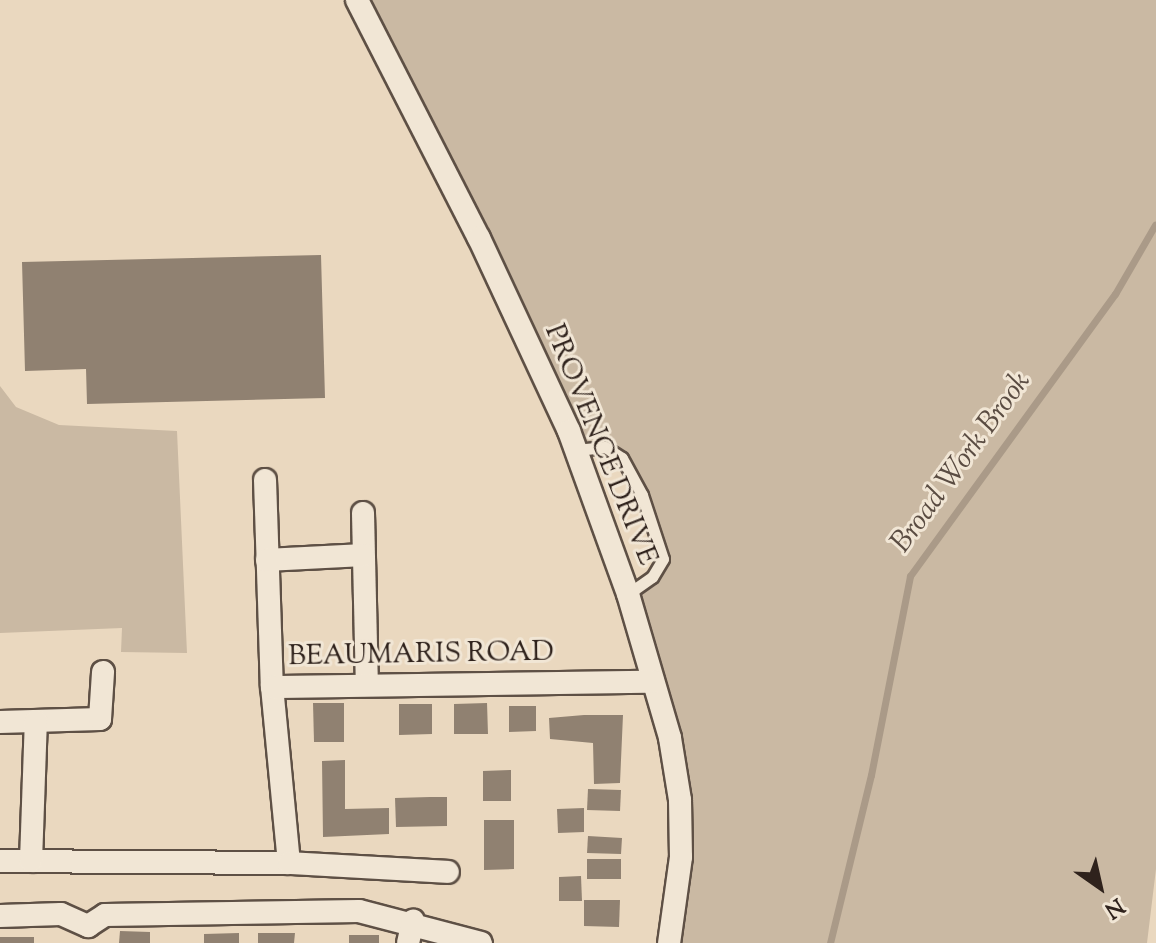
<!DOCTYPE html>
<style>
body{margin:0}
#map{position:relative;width:1156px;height:943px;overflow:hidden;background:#ead8bf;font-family:"Sorts Mill Goudy",serif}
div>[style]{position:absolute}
.green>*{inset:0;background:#cab9a3}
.stream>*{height:7px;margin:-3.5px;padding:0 3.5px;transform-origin:3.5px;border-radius:3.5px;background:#aa9a88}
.building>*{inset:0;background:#908171}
.roads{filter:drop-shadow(2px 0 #5e5045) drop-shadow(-2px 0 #5e5045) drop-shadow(0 2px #5e5045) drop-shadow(0 -2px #5e5045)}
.lane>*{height:11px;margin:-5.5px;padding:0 5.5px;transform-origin:5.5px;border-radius:5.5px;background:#f1e6d5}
.street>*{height:22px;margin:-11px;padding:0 11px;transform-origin:11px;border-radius:11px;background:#f1e6d5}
span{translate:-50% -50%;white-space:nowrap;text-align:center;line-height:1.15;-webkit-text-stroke:6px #f1e6d5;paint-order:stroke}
.street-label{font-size:28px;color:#2f221c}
.water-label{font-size:30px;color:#5a4c42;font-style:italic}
.north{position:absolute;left:1060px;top:847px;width:80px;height:80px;-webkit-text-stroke:6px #f1e6d5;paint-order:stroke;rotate:146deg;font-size:22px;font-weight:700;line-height:32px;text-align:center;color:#2f221c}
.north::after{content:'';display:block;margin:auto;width:28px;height:36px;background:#2f221c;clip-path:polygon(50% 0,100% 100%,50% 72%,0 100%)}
</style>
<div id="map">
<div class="green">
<i style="clip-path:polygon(357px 0,1156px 0,1156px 869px,1147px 943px,669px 943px,680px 800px,628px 594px,662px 559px,622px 458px,605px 447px,575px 450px)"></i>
<i style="clip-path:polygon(0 386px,16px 407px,59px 425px,177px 431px,187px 653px,121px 652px,122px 628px,0 633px)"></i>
</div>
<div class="stream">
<i style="left:830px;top:943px;width:173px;rotate:-76.3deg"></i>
<i style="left:871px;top:775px;width:203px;rotate:-78.9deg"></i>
<i style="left:910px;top:576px;width:349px;rotate:-54deg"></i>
<i style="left:1115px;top:294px;width:80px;rotate:-59.9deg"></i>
</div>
<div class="building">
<i style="clip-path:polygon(321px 255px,325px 398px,87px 404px,86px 369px,25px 371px,22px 262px)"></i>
<i style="clip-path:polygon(313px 703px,344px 703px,344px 742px,314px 742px)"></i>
<i style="clip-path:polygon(487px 703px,488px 734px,454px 734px,454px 704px)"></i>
<i style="clip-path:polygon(399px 704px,432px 704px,432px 734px,399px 735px)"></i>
<i style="clip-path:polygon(509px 706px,536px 706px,536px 731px,509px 732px)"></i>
<i style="clip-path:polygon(584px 715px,623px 715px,620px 783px,594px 784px,593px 743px,550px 739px,549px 718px)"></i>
<i style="clip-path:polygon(345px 760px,345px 809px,389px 808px,389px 834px,323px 837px,322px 761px)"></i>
<i style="clip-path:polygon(511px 770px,511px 801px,483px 801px,483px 771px)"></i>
<i style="clip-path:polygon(588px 789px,621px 790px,620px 811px,587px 810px)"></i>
<i style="clip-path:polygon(430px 797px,447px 797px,447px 826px,396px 827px,395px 798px)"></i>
<i style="clip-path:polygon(584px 808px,584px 832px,558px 833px,557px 809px)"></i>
<i style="clip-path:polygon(484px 820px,514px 820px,514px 869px,484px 870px)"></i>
<i style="clip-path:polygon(588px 836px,622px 838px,621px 854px,587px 853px)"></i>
<i style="clip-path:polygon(587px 859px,621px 859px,621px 879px,587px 879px)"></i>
<i style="clip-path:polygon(581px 876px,582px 901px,559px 901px,559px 877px)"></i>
<i style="clip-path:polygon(584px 900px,620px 900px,619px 927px,584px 926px)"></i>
<i style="clip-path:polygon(120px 931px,150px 932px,150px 943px,119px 943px)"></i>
<i style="clip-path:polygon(239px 933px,239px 943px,204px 943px,204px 934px)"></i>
<i style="clip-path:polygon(258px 933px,295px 933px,294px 943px,258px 943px)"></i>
<i style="clip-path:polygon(349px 935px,379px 935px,379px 943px,349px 943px)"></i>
<i style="clip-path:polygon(0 937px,34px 937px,34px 943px,0 943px)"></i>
</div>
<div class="roads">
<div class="lane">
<i style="left:576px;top:450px;width:29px;rotate:-6deg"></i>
<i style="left:605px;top:447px;width:20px;rotate:33deg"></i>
<i style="left:622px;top:458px;width:42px;rotate:61.6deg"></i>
<i style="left:642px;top:495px;width:67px;rotate:71.8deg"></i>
<i style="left:663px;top:559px;width:21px;rotate:121deg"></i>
<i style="left:652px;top:577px;width:29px;rotate:145deg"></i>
</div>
<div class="street">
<i style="left:357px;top:0;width:267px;rotate:62.9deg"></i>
<i style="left:479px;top:238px;width:213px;rotate:65deg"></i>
<i style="left:569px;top:431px;width:173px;rotate:70.1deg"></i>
<i style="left:628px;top:594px;width:150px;rotate:73.7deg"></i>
<i style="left:670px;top:738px;width:63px;rotate:80.8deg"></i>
<i style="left:680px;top:800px;width:57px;rotate:89deg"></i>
<i style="left:681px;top:857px;width:87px;rotate:97.9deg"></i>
<i style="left:265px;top:480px;width:207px;rotate:88.1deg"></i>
<i style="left:363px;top:513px;width:172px;rotate:88.7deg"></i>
<i style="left:267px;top:560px;width:96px;rotate:-3deg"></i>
<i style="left:0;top:722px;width:100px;rotate:-1.7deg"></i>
<i style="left:100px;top:719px;width:47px;rotate:-86.3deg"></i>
<i style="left:0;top:861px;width:289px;rotate:0.4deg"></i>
<i style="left:289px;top:863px;width:177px;rotate:-95.5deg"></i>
<i style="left:272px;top:687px;width:381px;rotate:-0.8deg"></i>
<i style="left:31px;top:861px;width:140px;rotate:-88deg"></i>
<i style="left:289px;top:863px;width:159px;rotate:3.2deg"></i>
<i style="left:0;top:916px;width:61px;rotate:-1.9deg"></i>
<i style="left:61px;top:914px;width:30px;rotate:24deg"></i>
<i style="left:88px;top:926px;width:20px;rotate:-33deg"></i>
<i style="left:105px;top:915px;width:254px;rotate:-0.9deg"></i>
<i style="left:359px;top:911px;width:126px;rotate:14.7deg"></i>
<i style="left:408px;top:943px;width:23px;rotate:-77deg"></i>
</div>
</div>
<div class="street-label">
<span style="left:600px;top:445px;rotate:68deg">PROVENCE DRIVE</span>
<span style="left:421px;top:655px;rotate:-1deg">BEAUMARIS ROAD</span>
</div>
<div class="water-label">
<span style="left:962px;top:463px;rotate:-54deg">Broad Work Brook</span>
</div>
<div class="north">N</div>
</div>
